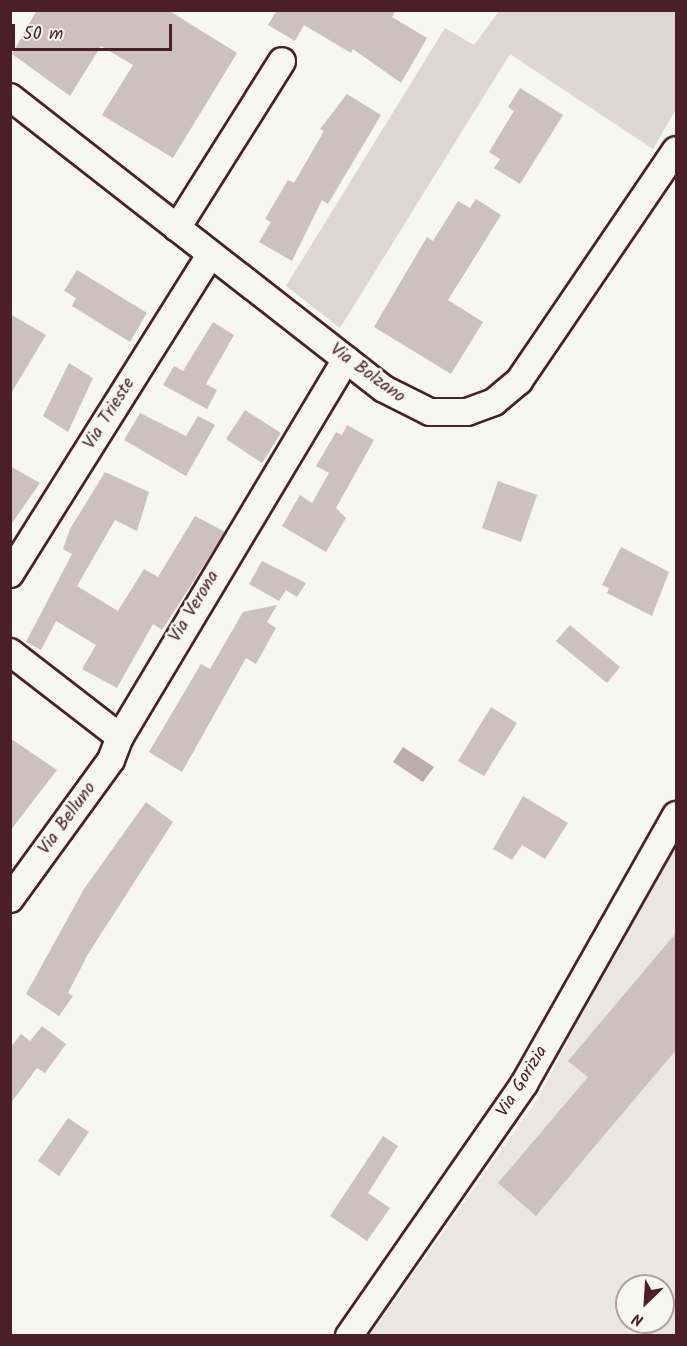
<!DOCTYPE html>
<style>
body{margin:0}
#map{position:relative;width:687px;height:1346px;overflow:hidden;background:#f6f6f2;font-family:Kalam,sans-serif}
div>[style]{position:absolute}
.built>*{inset:0;background:#e9e6e3}
.green>*{inset:0;background:#ddd6d5}
.water>*{inset:0;background:#bbadae}
.building>*{inset:0;background:#ccc1c0}
.roads{filter:drop-shadow(2px 0 #4a1f2b) drop-shadow(-2px 0 #4a1f2b) drop-shadow(0 2px #4a1f2b) drop-shadow(0 -2px #4a1f2b)}
.minor>*{height:26px;margin:-13px;padding:0 13px;transform-origin:13px;border-radius:13px;background:#f6f6f2}
span{translate:-50% -50%;white-space:nowrap;text-align:center;line-height:1.15;-webkit-text-stroke:5px #f6f6f2;paint-order:stroke}
.street-label{font-size:18px;color:#4a1f2b}
.frame{position:absolute;inset:0;border:12px solid #4a1f2b;pointer-events:none}
.north{position:absolute;left:615px;top:1274px;width:60px;height:60px;box-sizing:border-box;background:#f6f6f2;border:2px solid #b1a0a2;border-radius:50%;rotate:205deg;font-size:16px;font-weight:700;line-height:24px;text-align:center;color:#4a1f2b}
.north::after{content:'';display:block;margin:auto;width:21px;height:27px;background:#4a1f2b;clip-path:polygon(50% 0,100% 100%,50% 72%,0 100%)}
.scale{position:absolute;left:12px;top:24px;width:160px;height:27px;box-sizing:border-box;border:3px solid #4a1f2b;border-top:0;padding-left:8px;font-size:18px;line-height:21px;white-space:nowrap;color:#4a1f2b;-webkit-text-stroke:4px #f6f6f2;paint-order:stroke}
</style>
<div id="map">
<div class="built">
<i style="clip-path:polygon(evenodd,671px 840px,676px 844px,676px 1335px,369px 1336px,538px 1099px,671px 840px,627px 1286px,663px 1286px,663px 1322px,627px 1322px,627px 1286px)"></i>
</div>
<div class="green">
<i style="clip-path:polygon(499px 11px,676px 11px,676px 109px,653px 149px,510px 54px,340px 328px,286px 286px,445px 28px,474px 45px)"></i>
</div>
<div class="water">
<i style="clip-path:polygon(403px 747px,434px 767px,423px 782px,393px 762px)"></i>
</div>
<div class="building">
<i style="clip-path:polygon(37px 10px,168px 10px,237px 53px,173px 158px,102px 115px,133px 65px,101px 46px,70px 96px,12px 54px)"></i>
<i style="clip-path:polygon(277px 10px,396px 10px,392px 17px,427px 38px,401px 83px,353px 49px,351px 53px,304px 25px,295px 41px,268px 25px)"></i>
<i style="clip-path:polygon(520px 88px,563px 115px,520px 184px,494px 168px,500px 159px,489px 152px,514px 111px,508px 107px)"></i>
<i style="clip-path:polygon(347px 94px,381px 115px,328px 204px,322px 200px,292px 261px,259px 242px,271px 222px,265px 219px,288px 180px,294px 183px,324px 131px,320px 129px)"></i>
<i style="clip-path:polygon(476px 199px,501px 215px,448px 300px,483px 322px,451px 374px,374px 327px,427px 237px,433px 241px,458px 201px,470px 208px)"></i>
<i style="clip-path:polygon(77px 270px,147px 313px,130px 342px,72px 306px,76px 298px,64px 291px)"></i>
<i style="clip-path:polygon(10px 314px,46px 335px,10px 395px)"></i>
<i style="clip-path:polygon(213px 322px,234px 335px,206px 384px,217px 390px,207px 409px,163px 385px,174px 366px,183px 371px)"></i>
<i style="clip-path:polygon(69px 363px,93px 378px,68px 432px,43px 416px)"></i>
<i style="clip-path:polygon(245px 410px,281px 433px,262px 463px,226px 439px)"></i>
<i style="clip-path:polygon(140px 413px,186px 436px,198px 416px,215px 425px,186px 476px,124px 440px)"></i>
<i style="clip-path:polygon(347px 425px,374px 440px,336px 508px,346px 518px,326px 552px,282px 526px,300px 495px,312px 503px,329px 473px,316px 466px,336px 432px,342px 435px)"></i>
<i style="clip-path:polygon(10px 466px,40px 483px,10px 526px)"></i>
<i style="clip-path:polygon(105px 472px,149px 492px,137px 531px,115px 520px,77px 586px,118px 611px,144px 569px,158px 577px,195px 516px,225px 532px,162px 630px,153px 624px,117px 688px,82px 669px,96px 645px,56px 621px,41px 650px,26px 642px,72px 554px,63px 549px,70px 529px)"></i>
<i style="clip-path:polygon(498px 481px,537px 495px,521px 542px,482px 528px)"></i>
<i style="clip-path:polygon(621px 547px,669px 572px,652px 616px,607px 593px,609px 588px,602px 585px)"></i>
<i style="clip-path:polygon(262px 561px,306px 583px,297px 597px,286px 590px,279px 601px,249px 584px)"></i>
<i style="clip-path:polygon(277px 605px,267px 622px,276px 628px,256px 664px,246px 658px,182px 772px,149px 752px,201px 664px,210px 669px,243px 612px)"></i>
<i style="clip-path:polygon(570px 625px,620px 667px,607px 683px,556px 641px)"></i>
<i style="clip-path:polygon(491px 707px,517px 723px,484px 776px,458px 761px)"></i>
<i style="clip-path:polygon(10px 738px,57px 770px,10px 831px)"></i>
<i style="clip-path:polygon(523px 796px,568px 823px,545px 859px,522px 845px,512px 860px,493px 849px)"></i>
<i style="clip-path:polygon(146px 802px,173px 822px,88px 954px,68px 993px,73px 996px,59px 1016px,26px 994px,84px 889px)"></i>
<i style="clip-path:polygon(676px 933px,676px 1050px,536px 1216px,498px 1183px,588px 1077px,568px 1061px)"></i>
<i style="clip-path:polygon(42px 1026px,66px 1044px,45px 1073px,37px 1068px,10px 1104px,10px 1048px,21px 1034px,30px 1041px)"></i>
<i style="clip-path:polygon(68px 1118px,89px 1132px,59px 1176px,38px 1161px)"></i>
<i style="clip-path:polygon(383px 1136px,398px 1146px,368px 1193px,390px 1208px,367px 1241px,330px 1216px)"></i>
</div>
<div class="roads">
<div class="minor">
<i style="left:10px;top:97px;width:474px;rotate:38deg"></i>
<i style="left:384px;top:389px;width:51px;rotate:26.6deg"></i>
<i style="left:430px;top:412px;width:37px"></i>
<i style="left:467px;top:412px;width:29px;rotate:-20deg"></i>
<i style="left:494px;top:402px;width:33px;rotate:-40deg"></i>
<i style="left:519px;top:381px;width:279px;rotate:-55.8deg"></i>
<i style="left:177px;top:228px;width:197px;rotate:-57.8deg"></i>
<i style="left:10px;top:574px;width:377px;rotate:-57.9deg"></i>
<i style="left:10px;top:652px;width:139px;rotate:37.7deg"></i>
<i style="left:120px;top:737px;width:440px;rotate:-59.1deg"></i>
<i style="left:10px;top:899px;width:172px;rotate:-54deg"></i>
<i style="left:111px;top:760px;width:25px;rotate:-69deg"></i>
<i style="left:349px;top:1336px;width:307px;rotate:-55.2deg"></i>
<i style="left:524px;top:1084px;width:309px;rotate:-60.5deg"></i>
</div>
</div>
<div class="street-label">
<span style="left:367px;top:374px;rotate:36deg">Via Bolzano</span>
<span style="left:110px;top:414px;rotate:-58deg">Via Trieste</span>
<span style="left:195px;top:607px;rotate:-59deg">Via Verona</span>
<span style="left:68px;top:819px;rotate:-54deg">Via Belluno</span>
<span style="left:523px;top:1082px;rotate:-58deg">Via Gorizia</span>
</div>
<div class="frame"></div>
<div class="north">N</div>
<div class="scale">50 m</div>
</div>
